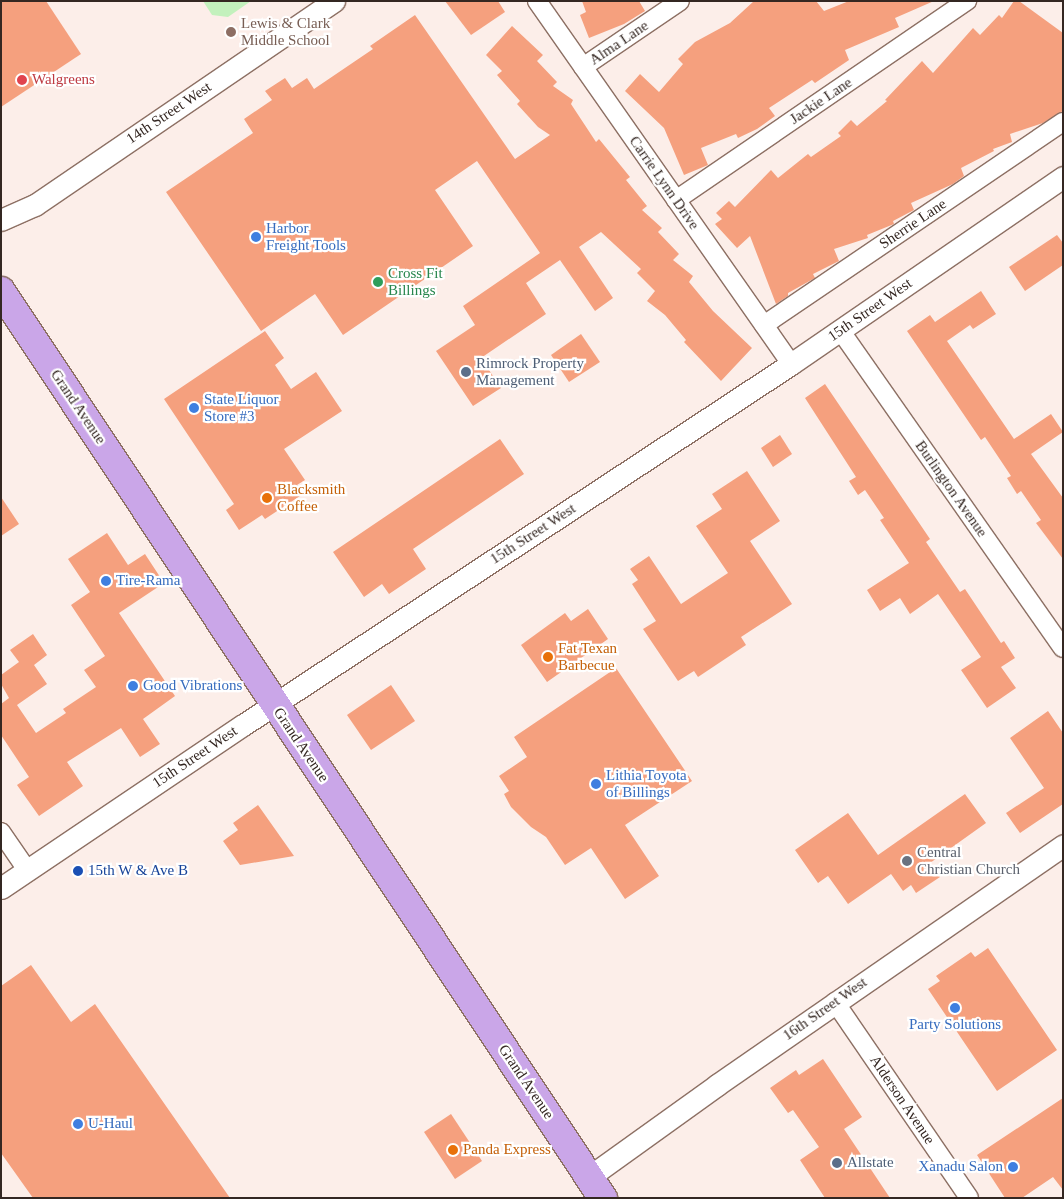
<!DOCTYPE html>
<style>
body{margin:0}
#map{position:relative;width:1064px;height:1199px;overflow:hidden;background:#fceee9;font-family:Georgia,serif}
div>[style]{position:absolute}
.green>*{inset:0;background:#c3f1bd}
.building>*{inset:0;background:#f5a07e}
.roads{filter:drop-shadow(1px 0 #8d7064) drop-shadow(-1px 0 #8d7064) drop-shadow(0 1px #8d7064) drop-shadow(0 -1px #8d7064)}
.minor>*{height:18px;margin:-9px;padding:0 9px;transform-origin:9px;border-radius:9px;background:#fff}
.tertiary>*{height:21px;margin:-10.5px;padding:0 10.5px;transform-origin:10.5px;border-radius:10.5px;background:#fff}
.primary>*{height:28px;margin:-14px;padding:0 14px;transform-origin:14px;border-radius:14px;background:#caa6e8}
.dots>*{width:14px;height:14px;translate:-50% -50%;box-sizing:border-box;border:2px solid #fff;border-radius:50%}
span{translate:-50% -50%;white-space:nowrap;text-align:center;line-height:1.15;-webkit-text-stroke:4.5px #fff;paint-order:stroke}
.education-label{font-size:15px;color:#785e54}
.left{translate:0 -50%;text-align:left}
.street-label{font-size:15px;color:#342722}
.health-label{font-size:15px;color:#be3a42}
.shop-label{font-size:15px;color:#366cbe}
.right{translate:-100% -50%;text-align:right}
.leisure-label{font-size:15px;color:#27864d}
.service-label{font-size:15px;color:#4e5e75}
.food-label{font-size:15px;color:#c56008}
.worship-label{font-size:15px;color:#5b616d}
.transit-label{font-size:15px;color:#164399}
.frame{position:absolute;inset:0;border:2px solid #342722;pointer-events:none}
</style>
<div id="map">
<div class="green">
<i style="clip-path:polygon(203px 1px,251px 1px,228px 17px,212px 15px)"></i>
</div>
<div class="building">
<i style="clip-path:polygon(1px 1px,46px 1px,81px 54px,1px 107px)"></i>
<i style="clip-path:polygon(445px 1px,498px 1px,505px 12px,471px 35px)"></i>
<i style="clip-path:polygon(582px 1px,639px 1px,645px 11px,624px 24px,589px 38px,580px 15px,586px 12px)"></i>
<i style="clip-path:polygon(754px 1px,816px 1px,824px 11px,849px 1px,934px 1px,895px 18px,899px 27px,845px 50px,849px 60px,815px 83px,812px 80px,769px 108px,775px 116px,757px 129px,738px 138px,736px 134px,701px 148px,708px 165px,684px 175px,664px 128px,625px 91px,640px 74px,659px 92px,683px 64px,678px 59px,695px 42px,730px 23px)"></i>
<i style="clip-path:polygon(1014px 1px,1019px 1px,1063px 33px,1063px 111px,1043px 123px,1010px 134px,1012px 142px,993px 149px,994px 151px,961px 168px,964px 176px,953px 184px,911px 203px,914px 210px,893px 221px,894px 224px,867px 235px,868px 238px,834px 249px,839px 261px,813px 274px,815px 278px,788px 293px,788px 296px,776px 304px,750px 236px,737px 248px,715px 224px,722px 219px,716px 213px,729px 201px,735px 207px,771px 170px,778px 178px,808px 154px,811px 157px,841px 136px,838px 133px,851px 120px,857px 126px,887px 101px,885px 100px,922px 61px,933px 73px,973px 28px,980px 35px,999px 15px,1002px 18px)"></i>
<i style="clip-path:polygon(415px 15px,515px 159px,550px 135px,538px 127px,517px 104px,520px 101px,497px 75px,502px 71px,486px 55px,512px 26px,543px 55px,537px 61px,557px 82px,553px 86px,573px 100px,571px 104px,596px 142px,599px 139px,630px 177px,626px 180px,647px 206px,642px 210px,662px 228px,658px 232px,679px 254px,673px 260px,693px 276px,689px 282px,713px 311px,752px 348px,721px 381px,684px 342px,686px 340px,665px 315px,647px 301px,655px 291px,637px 273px,641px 269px,601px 232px,579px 247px,613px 298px,595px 311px,560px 260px,526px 283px,546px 314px,481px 358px,501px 388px,473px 406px,436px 351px,475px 325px,463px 306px,540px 253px,477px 161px,435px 190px,473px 246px,343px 335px,315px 294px,261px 331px,166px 192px,253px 133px,244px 119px,272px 100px,265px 91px,285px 78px,292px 88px,307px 78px,314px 89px,373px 49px,370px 46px)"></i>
<i style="clip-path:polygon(1057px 235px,1063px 243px,1063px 265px,1025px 291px,1009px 267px)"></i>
<i style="clip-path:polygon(981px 291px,996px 314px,973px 329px,970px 325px,947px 341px,1014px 439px,1051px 414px,1063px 432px,1031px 454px,1063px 498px,1063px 559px,1036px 523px,1041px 520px,1021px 491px,1017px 494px,1007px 478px,1011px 476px,985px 437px,981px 440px,907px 331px,930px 315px,935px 322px)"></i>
<i style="clip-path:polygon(265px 331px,284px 358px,275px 365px,291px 389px,316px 372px,342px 411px,284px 449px,305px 480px,297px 485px,303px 494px,265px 519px,262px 515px,239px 530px,226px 510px,234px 504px,164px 399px)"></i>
<i style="clip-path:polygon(581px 334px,600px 362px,569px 382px,551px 355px)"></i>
<i style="clip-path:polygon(825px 384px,930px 539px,926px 542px,960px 592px,965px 589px,1001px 643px,1004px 641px,1015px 658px,1001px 667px,1016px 688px,987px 708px,961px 670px,981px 657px,938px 594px,910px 614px,900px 598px,880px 611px,867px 590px,909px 563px,880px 520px,884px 518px,865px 490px,858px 495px,849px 481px,856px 477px,805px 398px)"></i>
<i style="clip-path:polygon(780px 435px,792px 454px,773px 467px,761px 448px)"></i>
<i style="clip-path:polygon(500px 439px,524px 474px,413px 549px,426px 569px,389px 594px,382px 584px,364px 597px,333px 552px)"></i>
<i style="clip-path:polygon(747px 471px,780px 521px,750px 541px,792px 604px,741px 637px,746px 645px,698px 677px,694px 671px,678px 681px,643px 629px,656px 621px,632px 584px,638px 580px,630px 569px,649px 556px,681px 604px,728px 573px,696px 526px,722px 509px,712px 494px)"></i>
<i style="clip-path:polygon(1px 497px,19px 524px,1px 536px)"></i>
<i style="clip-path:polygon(107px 533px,128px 565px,145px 554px,164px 583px,119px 613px,175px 696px,143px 719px,160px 744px,140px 757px,121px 728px,67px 762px,83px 786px,39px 816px,17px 785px,29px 777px,1px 735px,1px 704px,9px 698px,1px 684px,1px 675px,19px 662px,10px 650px,33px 634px,47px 655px,34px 665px,47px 684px,17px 705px,36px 733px,66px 713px,63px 709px,96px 687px,84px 670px,105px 656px,71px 605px,90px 592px,68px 559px)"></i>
<i style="clip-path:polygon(588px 609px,608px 639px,547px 682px,521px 645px,565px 613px,571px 621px)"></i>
<i style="clip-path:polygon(616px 668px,692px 781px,625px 825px,659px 876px,625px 899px,591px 848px,565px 865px,546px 837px,531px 827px,511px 807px,504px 794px,509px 791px,499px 776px,527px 757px,514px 737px)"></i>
<i style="clip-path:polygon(391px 685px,415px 721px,371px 750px,347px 715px)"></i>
<i style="clip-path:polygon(1048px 711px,1063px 733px,1063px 804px,1020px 833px,1006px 813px,1044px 788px,1010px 738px)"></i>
<i style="clip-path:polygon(965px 794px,986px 823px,930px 863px,940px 877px,916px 893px,911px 885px,903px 891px,891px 874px,848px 904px,828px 876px,818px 883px,795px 850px,848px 813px,878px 855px)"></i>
<i style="clip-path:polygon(258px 805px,294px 856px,240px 865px,223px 841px,238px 830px,233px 823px)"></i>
<i style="clip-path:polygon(988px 948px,1057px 1050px,997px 1091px,928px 989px,940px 981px,936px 976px,971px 952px,975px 957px)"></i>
<i style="clip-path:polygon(31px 965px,71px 1022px,95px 1004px,230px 1198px,33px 1198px,1px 1153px,1px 986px)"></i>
<i style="clip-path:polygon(823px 1059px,862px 1117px,844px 1129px,890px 1198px,825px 1198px,800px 1160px,819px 1147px,793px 1110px,788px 1113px,770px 1088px,796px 1070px,799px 1075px)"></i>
<i style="clip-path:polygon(1063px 1098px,1063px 1190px,1053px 1177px,1022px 1198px,1005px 1198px,977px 1155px)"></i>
<i style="clip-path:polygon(451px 1114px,482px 1161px,455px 1179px,424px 1132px)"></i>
</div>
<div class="roads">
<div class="minor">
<i style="left:537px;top:1px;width:443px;rotate:55deg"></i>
<i style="left:583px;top:67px;width:117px;rotate:-34.2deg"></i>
<i style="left:676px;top:200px;width:353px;rotate:-34.4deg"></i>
<i style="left:764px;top:325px;width:361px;rotate:-34.2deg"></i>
<i style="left:840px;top:330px;width:388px;rotate:55deg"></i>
<i style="left:1px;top:832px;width:46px;rotate:55.6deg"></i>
<i style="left:835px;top:1002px;width:237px;rotate:55.6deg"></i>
</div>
<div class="tertiary">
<i style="left:1px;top:220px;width:37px;rotate:-24deg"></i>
<i style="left:35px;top:205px;width:362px;rotate:-34.3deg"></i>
<i style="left:1px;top:888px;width:292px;rotate:-34deg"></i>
<i style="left:243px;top:725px;width:656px;rotate:-33.38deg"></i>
<i style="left:791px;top:364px;width:330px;rotate:-34.5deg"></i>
<i style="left:589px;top:1177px;width:158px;rotate:-35.7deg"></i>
<i style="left:717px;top:1085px;width:421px;rotate:-34.7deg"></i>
</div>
<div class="primary">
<i style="left:1px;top:291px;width:1089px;rotate:56.43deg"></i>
</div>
</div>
<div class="dots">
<i style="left:231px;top:32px;background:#8d6e63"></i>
<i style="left:22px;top:80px;background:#e0444e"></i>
<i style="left:256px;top:237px;background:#3f7fe0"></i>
<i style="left:378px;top:282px;background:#2e9e5b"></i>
<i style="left:466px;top:372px;background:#5c6f8a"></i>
<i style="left:194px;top:408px;background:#3f7fe0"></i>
<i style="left:267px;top:498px;background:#e8710a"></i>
<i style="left:106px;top:581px;background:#3f7fe0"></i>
<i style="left:548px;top:657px;background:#e8710a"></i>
<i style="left:133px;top:686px;background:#3f7fe0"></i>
<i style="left:596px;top:784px;background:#3f7fe0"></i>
<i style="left:907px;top:861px;background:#6b7280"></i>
<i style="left:78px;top:871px;background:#1a4fb4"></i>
<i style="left:955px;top:1008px;background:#3f7fe0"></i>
<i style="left:78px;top:1124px;background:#3f7fe0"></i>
<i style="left:453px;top:1150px;background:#e8710a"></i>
<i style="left:837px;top:1163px;background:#5c6f8a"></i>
<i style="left:1013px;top:1167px;background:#3f7fe0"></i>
</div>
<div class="education-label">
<span class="left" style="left:241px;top:32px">Lewis &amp; Clark<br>Middle School</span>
</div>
<div class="street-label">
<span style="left:619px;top:43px;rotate:-34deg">Alma Lane</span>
<span style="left:821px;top:101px;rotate:-34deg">Jackie Lane</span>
<span style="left:169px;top:113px;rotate:-34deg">14th Street West</span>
<span style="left:664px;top:183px;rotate:55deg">Carrie Lynn Drive</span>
<span style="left:913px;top:224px;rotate:-34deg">Sherrie Lane</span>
<span style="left:870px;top:310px;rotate:-35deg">15th Street West</span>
<span style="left:78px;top:407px;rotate:56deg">Grand Avenue</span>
<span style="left:951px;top:489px;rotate:55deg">Burlington Avenue</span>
<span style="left:533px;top:534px;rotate:-33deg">15th Street West</span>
<span style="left:301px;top:745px;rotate:56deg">Grand Avenue</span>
<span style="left:195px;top:757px;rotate:-34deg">15th Street West</span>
<span style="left:825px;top:1009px;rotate:-35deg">16th Street West</span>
<span style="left:526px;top:1082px;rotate:56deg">Grand Avenue</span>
<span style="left:902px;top:1100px;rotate:56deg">Alderson Avenue</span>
</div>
<div class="health-label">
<span class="left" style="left:32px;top:80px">Walgreens</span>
</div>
<div class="shop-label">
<span class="left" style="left:266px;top:237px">Harbor<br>Freight Tools</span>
<span class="left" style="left:204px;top:408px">State Liquor<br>Store #3</span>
<span class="left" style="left:116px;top:581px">Tire-Rama</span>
<span class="left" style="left:143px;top:686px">Good Vibrations</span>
<span class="left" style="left:606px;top:784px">Lithia Toyota<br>of Billings</span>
<span style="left:955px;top:1025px">Party Solutions</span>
<span class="left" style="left:88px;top:1124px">U-Haul</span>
<span class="right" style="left:1003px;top:1167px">Xanadu Salon</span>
</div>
<div class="leisure-label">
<span class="left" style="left:388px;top:282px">Cross Fit<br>Billings</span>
</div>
<div class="service-label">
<span class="left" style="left:476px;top:372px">Rimrock Property<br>Management</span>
<span class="left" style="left:847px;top:1163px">Allstate</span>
</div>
<div class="food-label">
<span class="left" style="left:277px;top:498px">Blacksmith<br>Coffee</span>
<span class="left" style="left:558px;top:657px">Fat Texan<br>Barbecue</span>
<span class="left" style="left:463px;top:1150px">Panda Express</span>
</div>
<div class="worship-label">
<span class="left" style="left:917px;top:861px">Central<br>Christian Church</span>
</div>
<div class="transit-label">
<span class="left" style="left:88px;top:871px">15th W &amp; Ave B</span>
</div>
<div class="frame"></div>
</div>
